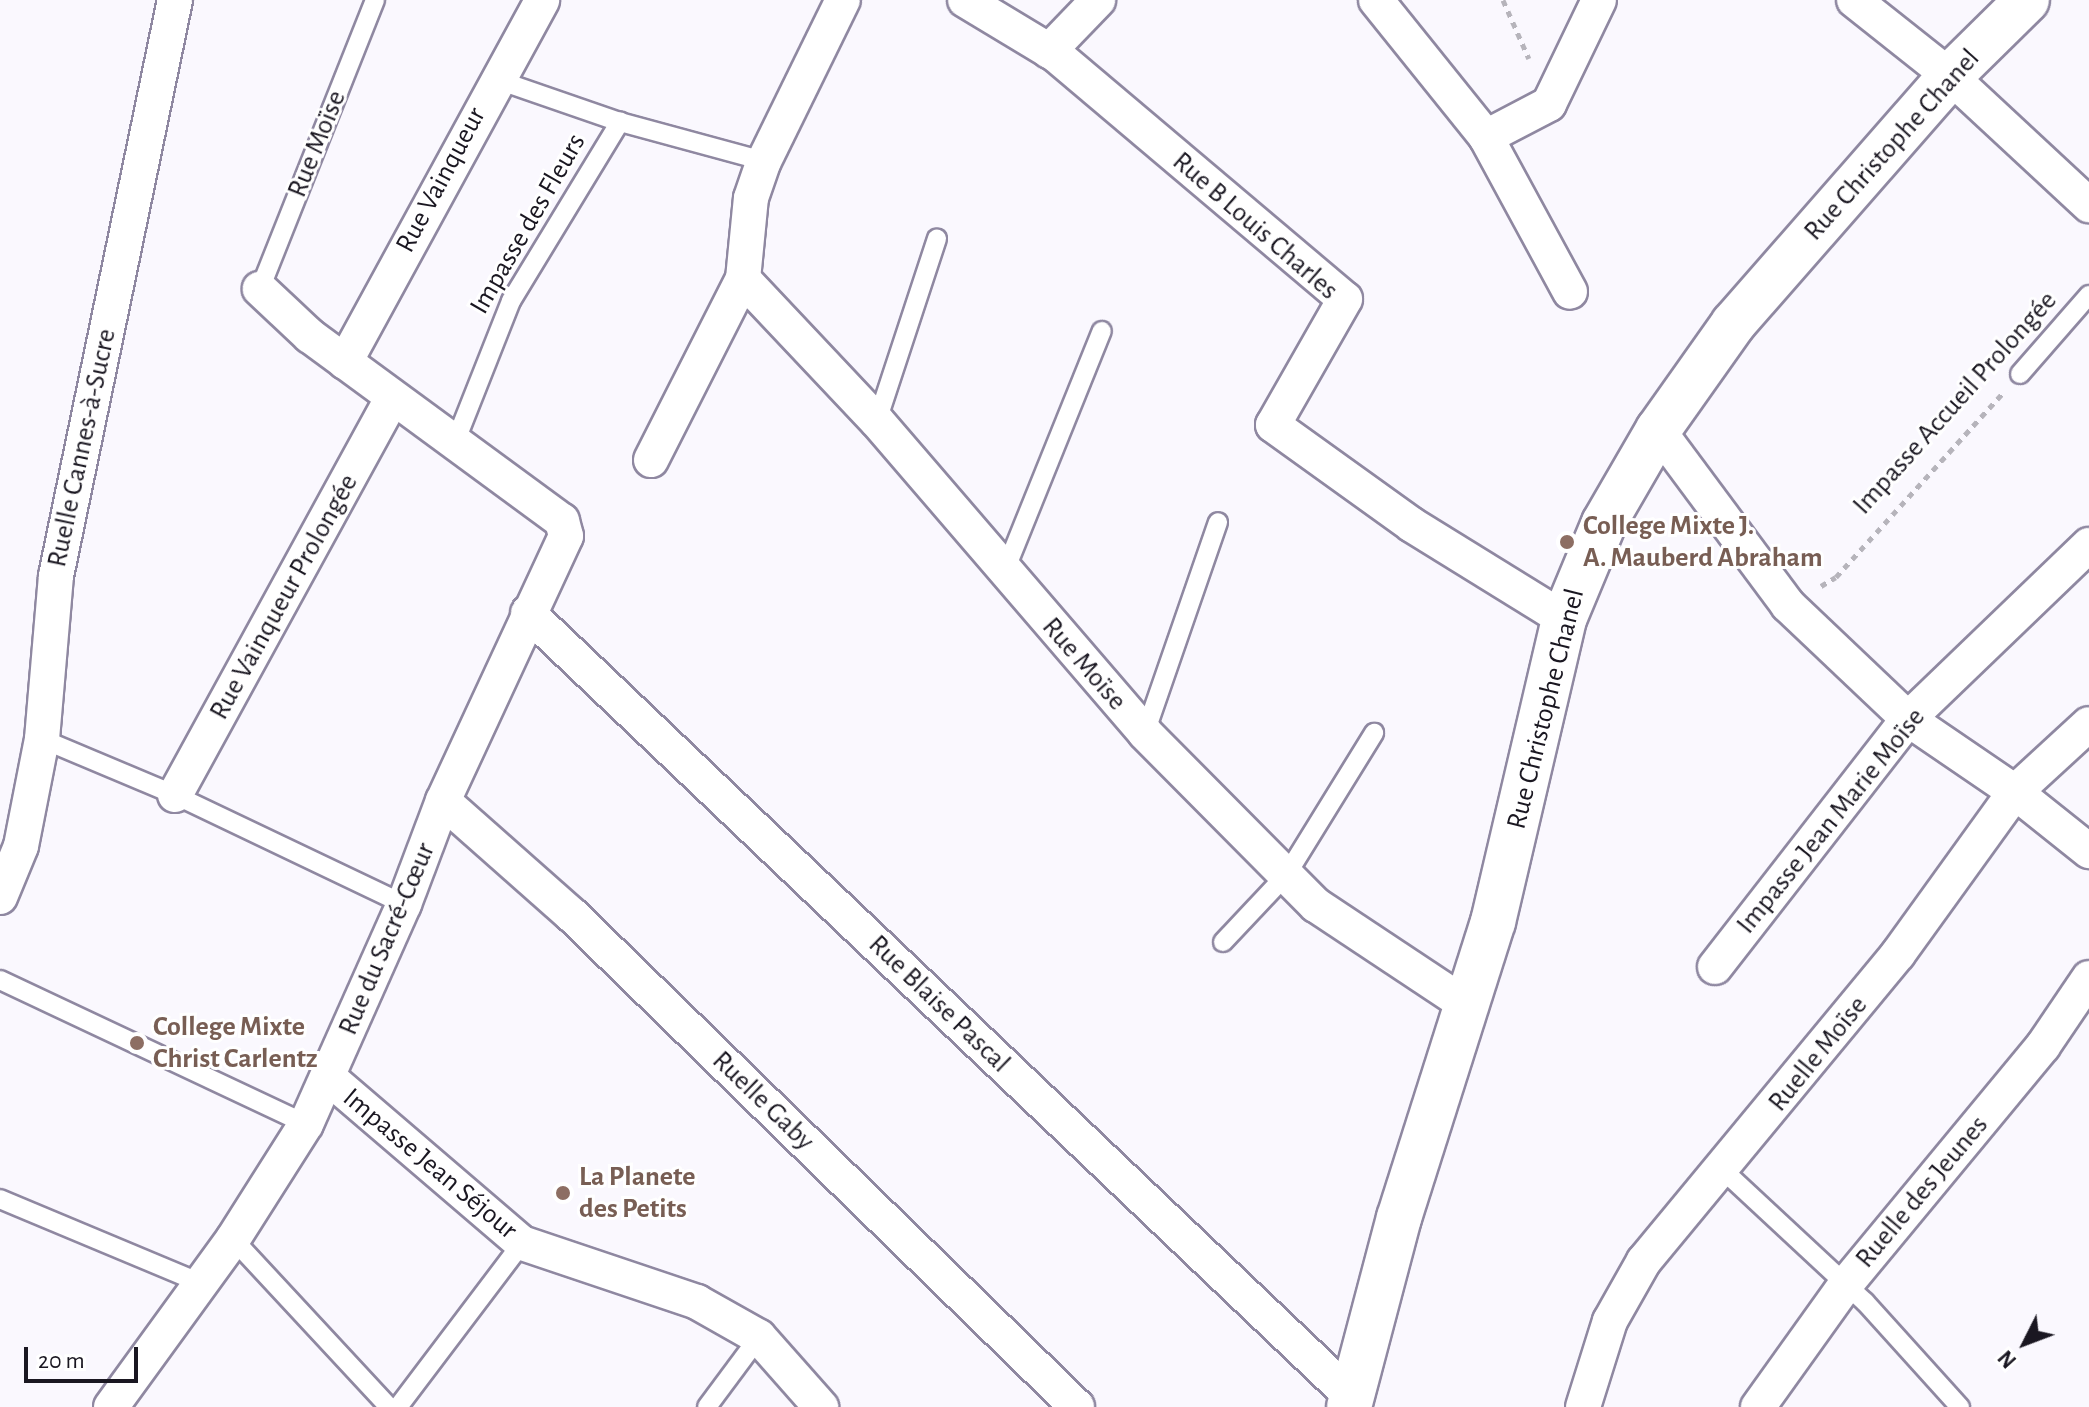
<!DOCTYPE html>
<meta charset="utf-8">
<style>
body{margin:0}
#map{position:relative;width:2089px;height:1407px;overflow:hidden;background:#faf8fe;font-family:"Alegreya Sans",sans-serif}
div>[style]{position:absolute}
.path>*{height:5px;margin-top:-2.5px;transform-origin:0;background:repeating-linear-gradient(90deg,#b6b4bb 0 6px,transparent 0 12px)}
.roads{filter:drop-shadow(2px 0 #8f88a1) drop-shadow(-2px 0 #8f88a1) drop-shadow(0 2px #8f88a1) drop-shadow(0 -2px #8f88a1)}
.service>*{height:18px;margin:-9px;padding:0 9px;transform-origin:9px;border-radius:9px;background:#fff}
.minor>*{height:34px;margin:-17px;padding:0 17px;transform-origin:17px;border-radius:17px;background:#fff}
.tertiary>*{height:44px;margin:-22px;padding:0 22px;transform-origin:22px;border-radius:22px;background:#fff}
.dots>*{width:22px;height:22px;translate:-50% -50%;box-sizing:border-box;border:4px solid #fff;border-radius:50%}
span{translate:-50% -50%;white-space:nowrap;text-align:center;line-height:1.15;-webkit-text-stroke:6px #fff;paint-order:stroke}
.street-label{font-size:28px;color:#1a1721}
.education-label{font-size:28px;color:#785e54;font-weight:700}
.left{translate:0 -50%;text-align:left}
.north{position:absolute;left:1985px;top:1303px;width:80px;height:80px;-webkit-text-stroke:6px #fff;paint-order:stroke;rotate:228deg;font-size:22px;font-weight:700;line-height:32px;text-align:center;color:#1a1721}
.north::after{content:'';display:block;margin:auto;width:28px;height:36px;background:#1a1721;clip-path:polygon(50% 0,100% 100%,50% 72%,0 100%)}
.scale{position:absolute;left:24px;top:1347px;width:114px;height:36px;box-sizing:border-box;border:4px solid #1a1721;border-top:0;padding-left:10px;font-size:24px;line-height:28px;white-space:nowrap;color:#1a1721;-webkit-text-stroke:6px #fff;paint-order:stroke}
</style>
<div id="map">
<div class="path">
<i style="left:1503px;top:0;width:64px;rotate:66.2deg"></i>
<i style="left:1821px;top:586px;width:17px;rotate:-31deg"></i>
<i style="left:1836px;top:577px;width:248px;rotate:-47.8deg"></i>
</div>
<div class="roads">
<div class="service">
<i style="left:495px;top:79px;width:132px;rotate:19deg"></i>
<i style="left:620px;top:122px;width:149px;rotate:15.2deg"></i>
<i style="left:260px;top:289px;width:311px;rotate:-68.3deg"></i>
<i style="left:2020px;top:374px;width:105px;rotate:-48.9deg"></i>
<i style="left:877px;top:421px;width:192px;rotate:-71.8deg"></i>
<i style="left:454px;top:445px;width:155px;rotate:-68.4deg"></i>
<i style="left:511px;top:301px;width:210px;rotate:-58.7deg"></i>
<i style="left:1004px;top:573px;width:261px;rotate:-68deg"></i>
<i style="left:1145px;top:733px;width:223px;rotate:-70.9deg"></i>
<i style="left:42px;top:739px;width:144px;rotate:22.8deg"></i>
<i style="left:175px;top:795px;width:254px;rotate:25.5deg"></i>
<i style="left:1223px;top:942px;width:93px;rotate:-46.7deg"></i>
<i style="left:1287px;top:874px;width:166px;rotate:-58.3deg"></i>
<i style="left:0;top:980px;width:338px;rotate:25.2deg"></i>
<i style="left:1724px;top:1171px;width:192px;rotate:42.9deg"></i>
<i style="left:1865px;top:1302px;width:142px;rotate:47.9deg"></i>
<i style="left:0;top:1199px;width:215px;rotate:22.7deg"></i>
<i style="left:233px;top:1239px;width:229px;rotate:47.1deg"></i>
<i style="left:398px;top:1407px;width:206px;rotate:-52.9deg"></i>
<i style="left:707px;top:1407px;width:87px;rotate:-53.4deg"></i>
</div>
<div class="minor">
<i style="left:965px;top:0;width:106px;rotate:31.1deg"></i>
<i style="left:1056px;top:55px;width:378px;rotate:40.2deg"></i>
<i style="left:1345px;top:299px;width:145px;rotate:119.7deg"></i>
<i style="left:1273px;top:425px;width:171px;rotate:35.7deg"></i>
<i style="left:1412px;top:525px;width:179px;rotate:31.7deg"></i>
<i style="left:1376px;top:0;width:176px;rotate:51.2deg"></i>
<i style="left:1486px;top:137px;width:176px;rotate:61.5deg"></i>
<i style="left:1854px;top:0;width:122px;rotate:38.4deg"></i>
<i style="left:1950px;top:76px;width:190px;rotate:42.9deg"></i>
<i style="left:1049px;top:51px;width:71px;rotate:-46.1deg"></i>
<i style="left:1486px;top:137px;width:71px;rotate:-27.6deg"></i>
<i style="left:1549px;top:104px;width:115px;rotate:-64.3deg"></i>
<i style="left:743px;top:279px;width:195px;rotate:46.7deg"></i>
<i style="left:877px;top:421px;width:411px;rotate:49.3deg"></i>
<i style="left:1145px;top:733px;width:243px;rotate:45.2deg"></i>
<i style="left:1316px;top:905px;width:179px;rotate:33.6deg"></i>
<i style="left:345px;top:362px;width:412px;rotate:-61.4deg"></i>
<i style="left:1658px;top:430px;width:218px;rotate:53.4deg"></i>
<i style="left:1788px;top:605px;width:166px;rotate:43.5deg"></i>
<i style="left:1908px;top:719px;width:130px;rotate:34.3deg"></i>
<i style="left:2015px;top:792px;width:95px;rotate:38.6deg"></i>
<i style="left:651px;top:460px;width:203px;rotate:-63.1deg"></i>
<i style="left:743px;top:279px;width:81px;rotate:-84.4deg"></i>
<i style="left:751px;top:198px;width:39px;rotate:-71deg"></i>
<i style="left:764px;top:161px;width:179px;rotate:-63.9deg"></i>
<i style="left:528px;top:613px;width:1136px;rotate:43.57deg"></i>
<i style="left:175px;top:795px;width:452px;rotate:-61.3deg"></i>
<i style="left:443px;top:801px;width:172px;rotate:41.5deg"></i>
<i style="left:572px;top:915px;width:705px;rotate:44.25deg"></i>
<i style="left:0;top:897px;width:55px;rotate:-67.6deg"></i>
<i style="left:21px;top:846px;width:109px;rotate:-78.9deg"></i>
<i style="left:42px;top:739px;width:164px;rotate:-85.1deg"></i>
<i style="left:56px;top:576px;width:588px;rotate:-78.33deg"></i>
<i style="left:1715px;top:967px;width:314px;rotate:-52.1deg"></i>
<i style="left:1908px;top:719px;width:251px;rotate:-43.9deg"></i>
<i style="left:328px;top:1077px;width:255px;rotate:40.6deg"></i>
<i style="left:522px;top:1243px;width:185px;rotate:18.6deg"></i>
<i style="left:697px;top:1302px;width:71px;rotate:29.4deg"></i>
<i style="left:759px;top:1337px;width:94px;rotate:48.5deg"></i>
<i style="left:111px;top:1407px;width:208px;rotate:-54deg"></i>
<i style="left:233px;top:1239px;width:136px;rotate:-57.6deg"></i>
<i style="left:306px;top:1124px;width:241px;rotate:-66deg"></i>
<i style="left:404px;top:904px;width:110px;rotate:-69.3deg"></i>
<i style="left:443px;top:801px;width:292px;rotate:-65.1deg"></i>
<i style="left:566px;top:536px;width:16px;rotate:-105deg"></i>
<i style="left:562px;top:521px;width:313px;rotate:-143.7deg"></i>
<i style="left:310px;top:336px;width:69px;rotate:-136.8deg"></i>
<i style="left:1583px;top:1407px;width:90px;rotate:-72.6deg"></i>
<i style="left:1610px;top:1321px;width:69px;rotate:-60.5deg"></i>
<i style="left:1644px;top:1261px;width:398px;rotate:-50.4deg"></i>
<i style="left:1898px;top:954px;width:200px;rotate:-54.2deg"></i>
<i style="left:2015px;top:792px;width:100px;rotate:-42.6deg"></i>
<i style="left:1758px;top:1407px;width:151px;rotate:-54.4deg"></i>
<i style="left:1846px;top:1284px;width:309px;rotate:-50.4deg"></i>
<i style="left:2043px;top:1046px;width:82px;rotate:-55.9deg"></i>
</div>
<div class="tertiary">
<i style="left:1349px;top:1407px;width:196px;rotate:-75.2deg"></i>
<i style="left:1399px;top:1218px;width:311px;rotate:-72.4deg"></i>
<i style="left:1493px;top:922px;width:311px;rotate:-76.8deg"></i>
<i style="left:1564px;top:619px;width:104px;rotate:-67.4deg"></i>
<i style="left:1604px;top:523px;width:108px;rotate:-59.9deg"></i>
<i style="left:1658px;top:430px;width:130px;rotate:-54.7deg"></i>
<i style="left:1733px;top:324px;width:330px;rotate:-48.8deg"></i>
<i style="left:1950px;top:76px;width:108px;rotate:-44.6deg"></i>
</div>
</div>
<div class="dots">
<i style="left:1567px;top:542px;background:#8d6e63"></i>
<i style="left:137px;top:1043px;background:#8d6e63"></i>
<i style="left:563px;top:1193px;background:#8d6e63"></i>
</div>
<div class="street-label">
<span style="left:317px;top:144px;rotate:-68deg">Rue Moïse</span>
<span style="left:1892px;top:145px;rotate:-48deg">Rue Christophe Chanel</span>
<span style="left:441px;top:180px;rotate:-62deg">Rue Vainqueur</span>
<span style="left:528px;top:224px;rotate:-60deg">Impasse des Fleurs</span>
<span style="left:1255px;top:226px;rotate:41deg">Rue B Louis Charles</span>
<span style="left:1955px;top:403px;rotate:-48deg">Impasse Accueil Prolongée</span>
<span style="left:82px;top:448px;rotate:-78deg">Ruelle Cannes-à-Sucre</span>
<span style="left:284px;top:597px;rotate:-61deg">Rue Vainqueur Prolongée</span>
<span style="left:1084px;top:664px;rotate:49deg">Rue Moïse</span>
<span style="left:1546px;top:709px;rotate:-76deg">Rue Christophe Chanel</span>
<span style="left:1831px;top:821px;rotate:-51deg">Impasse Jean Marie Moïse</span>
<span style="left:387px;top:939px;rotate:-67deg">Rue du Sacré-Cœur</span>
<span style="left:939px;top:1004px;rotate:44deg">Rue Blaise Pascal</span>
<span style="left:1818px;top:1054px;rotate:-51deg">Ruelle Moïse</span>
<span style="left:763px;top:1101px;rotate:44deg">Ruelle Gaby</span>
<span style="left:430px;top:1164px;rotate:40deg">Impasse Jean Séjour</span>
<span style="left:1922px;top:1192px;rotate:-50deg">Ruelle des Jeunes</span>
</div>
<div class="education-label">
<span class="left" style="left:1583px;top:542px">College Mixte J.<br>A. Mauberd Abraham</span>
<span class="left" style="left:153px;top:1043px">College Mixte<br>Christ Carlentz</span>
<span class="left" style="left:579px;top:1193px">La Planete<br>des Petits</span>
</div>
<div class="north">N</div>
<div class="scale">20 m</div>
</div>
